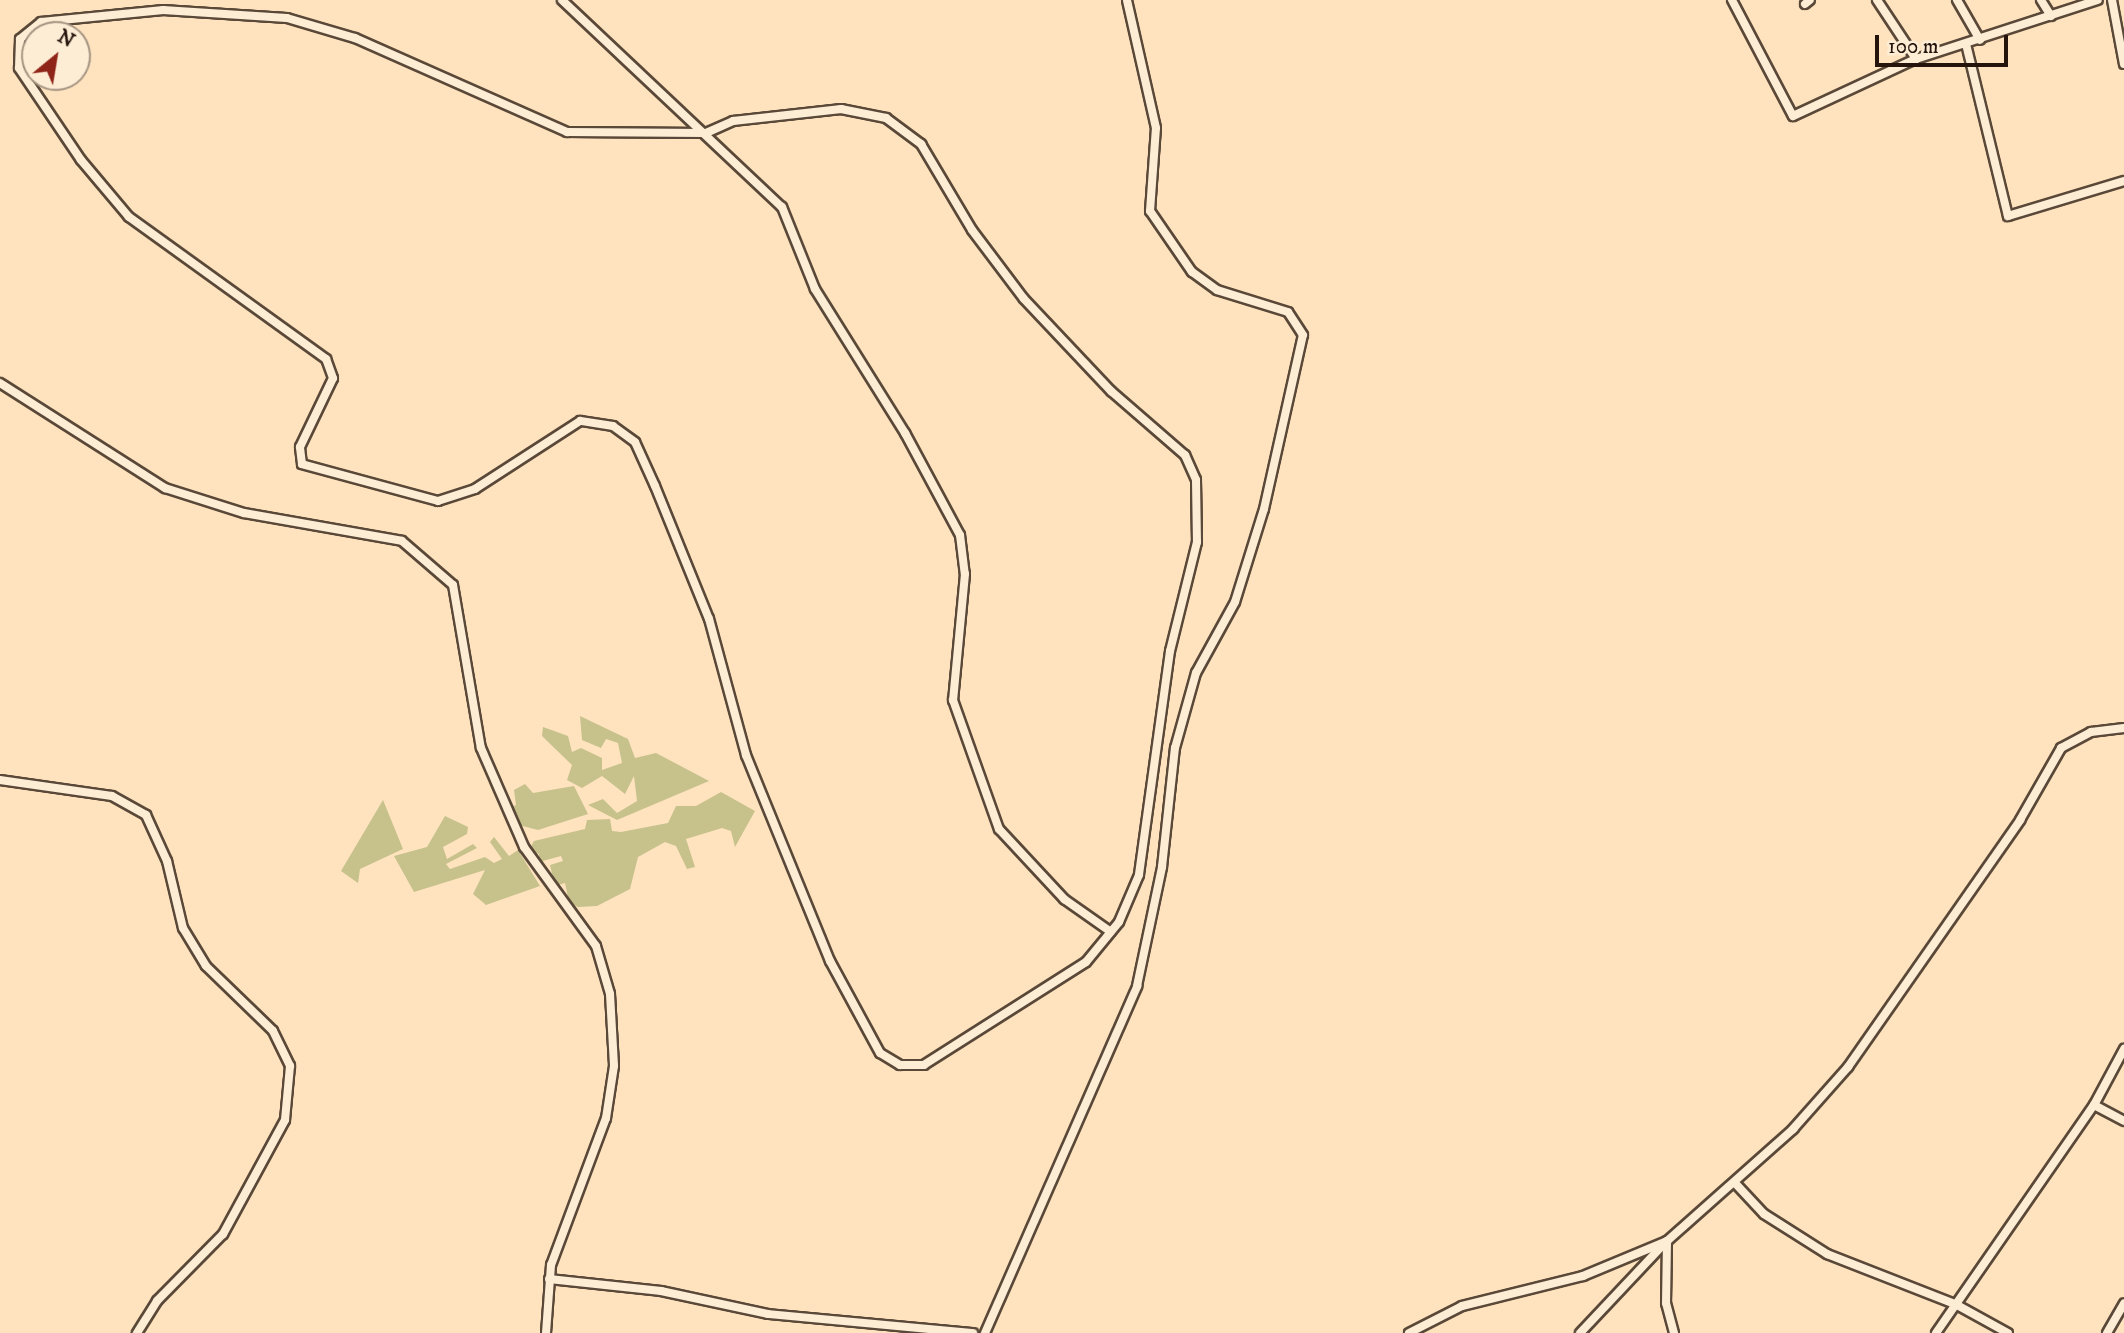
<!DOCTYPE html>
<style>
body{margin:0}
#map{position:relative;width:2124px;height:1333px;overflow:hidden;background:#fee3be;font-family:"IM FELL DW Pica",serif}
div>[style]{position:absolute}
.green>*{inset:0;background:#c7c18c}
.roads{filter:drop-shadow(2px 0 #5a4838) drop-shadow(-2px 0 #5a4838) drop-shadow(0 2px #5a4838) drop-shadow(0 -2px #5a4838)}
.minor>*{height:8px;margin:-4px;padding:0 4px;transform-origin:4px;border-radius:4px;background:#feedd5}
span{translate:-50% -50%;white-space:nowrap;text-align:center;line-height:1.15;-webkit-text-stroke:5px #feedd5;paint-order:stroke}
.north{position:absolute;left:21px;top:21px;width:70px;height:70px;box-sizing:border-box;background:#feedd5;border:2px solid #a79684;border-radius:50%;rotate:30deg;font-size:19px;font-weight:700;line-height:28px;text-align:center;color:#24140b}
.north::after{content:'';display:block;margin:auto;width:24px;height:32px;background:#8f2418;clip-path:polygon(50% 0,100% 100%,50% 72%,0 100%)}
.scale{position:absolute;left:1875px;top:35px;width:133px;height:32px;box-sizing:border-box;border:4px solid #24140b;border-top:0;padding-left:9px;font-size:21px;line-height:24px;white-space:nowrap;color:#24140b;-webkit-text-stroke:5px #feedd5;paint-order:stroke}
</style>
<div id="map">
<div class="green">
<i style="clip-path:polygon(580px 716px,628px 739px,635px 758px,656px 753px,709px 781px,617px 820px,588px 805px,603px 799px,617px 813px,637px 801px,634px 776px,625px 794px,602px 776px,582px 788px,567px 780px,572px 765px,542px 736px,543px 727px,568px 736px,572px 752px,581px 748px,602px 758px,602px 770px,622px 763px,618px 743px,606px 739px,601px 748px,582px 740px)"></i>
<i style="clip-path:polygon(525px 784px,533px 793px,574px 786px,588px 814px,538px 830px,515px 824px,507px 809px,516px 805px,514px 790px)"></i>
<i style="clip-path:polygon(721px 792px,755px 811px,735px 847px,731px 831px,722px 828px,686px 839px,695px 867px,687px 869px,676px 846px,665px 842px,638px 857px,630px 889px,597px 906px,578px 907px,569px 902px,565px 883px,555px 886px,550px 865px,563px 861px,561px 856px,539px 862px,539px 854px,529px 850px,534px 841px,585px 829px,587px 820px,610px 819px,612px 831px,621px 832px,668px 823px,676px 806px,696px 806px)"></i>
<i style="clip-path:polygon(383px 800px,403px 849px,360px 869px,358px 883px,341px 871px)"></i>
<i style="clip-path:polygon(445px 816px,468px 827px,467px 834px,443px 847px,447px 859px,473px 844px,477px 848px,446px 864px,450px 869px,485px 857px,494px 863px,502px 859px,490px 842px,494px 837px,509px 856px,518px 850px,540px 886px,486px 905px,473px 894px,485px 870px,414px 892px,394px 856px,427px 847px)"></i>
</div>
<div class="roads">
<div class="minor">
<i style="left:562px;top:0;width:302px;rotate:43.3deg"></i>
<i style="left:782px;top:207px;width:88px;rotate:68.1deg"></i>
<i style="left:815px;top:289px;width:170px;rotate:58deg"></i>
<i style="left:905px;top:433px;width:116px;rotate:61.7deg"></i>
<i style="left:960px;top:535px;width:39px;rotate:83deg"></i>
<i style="left:965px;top:574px;width:127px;rotate:95.4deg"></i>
<i style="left:953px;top:700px;width:137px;rotate:70.4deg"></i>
<i style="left:999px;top:829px;width:96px;rotate:47.1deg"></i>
<i style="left:1064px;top:899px;width:57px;rotate:35.1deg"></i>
<i style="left:1732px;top:0;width:131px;rotate:62.3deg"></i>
<i style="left:1793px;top:116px;width:136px;rotate:-24.9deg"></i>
<i style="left:1916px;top:59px;width:191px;rotate:-18deg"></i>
<i style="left:1877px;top:0;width:71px;rotate:56.5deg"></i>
<i style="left:1957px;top:0;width:46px;rotate:60.1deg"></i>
<i style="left:2041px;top:0;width:19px;rotate:58deg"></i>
<i style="left:2112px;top:0;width:65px;rotate:79.4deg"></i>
<i style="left:1805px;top:4px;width:6px;rotate:-39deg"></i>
<i style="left:163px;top:10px;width:124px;rotate:3.7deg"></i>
<i style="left:287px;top:18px;width:71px;rotate:16.4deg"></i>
<i style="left:355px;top:38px;width:232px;rotate:23.9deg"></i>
<i style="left:567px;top:132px;width:139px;rotate:0.4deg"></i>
<i style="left:706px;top:133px;width:30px;rotate:-24deg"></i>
<i style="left:733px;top:121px;width:109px;rotate:-6.3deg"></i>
<i style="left:841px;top:109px;width:46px;rotate:11.3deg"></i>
<i style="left:886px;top:118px;width:44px;rotate:36.6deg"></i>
<i style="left:921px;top:144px;width:100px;rotate:59.3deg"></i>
<i style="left:972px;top:230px;width:86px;rotate:53deg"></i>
<i style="left:1024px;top:299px;width:127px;rotate:46.6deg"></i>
<i style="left:1111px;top:391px;width:98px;rotate:40.9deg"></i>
<i style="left:1185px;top:455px;width:27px;rotate:66deg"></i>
<i style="left:1196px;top:480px;width:62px;rotate:89.1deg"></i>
<i style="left:1197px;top:542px;width:112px;rotate:103.9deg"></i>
<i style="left:1170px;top:651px;width:226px;rotate:97.9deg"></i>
<i style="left:1139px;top:875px;width:51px;rotate:113.1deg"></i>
<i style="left:1119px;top:922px;width:52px;rotate:129.5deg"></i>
<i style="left:1086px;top:962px;width:192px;rotate:147.6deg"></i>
<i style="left:924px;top:1065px;width:24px;rotate:180deg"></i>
<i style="left:900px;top:1065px;width:23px;rotate:-149deg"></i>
<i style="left:880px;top:1053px;width:105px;rotate:-118.5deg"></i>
<i style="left:830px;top:961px;width:222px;rotate:-112.2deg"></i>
<i style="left:746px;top:755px;width:141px;rotate:-105.2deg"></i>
<i style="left:709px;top:619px;width:144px;rotate:-112.1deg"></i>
<i style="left:655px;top:486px;width:48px;rotate:-114.4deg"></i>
<i style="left:635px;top:442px;width:27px;rotate:-144deg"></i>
<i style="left:613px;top:426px;width:33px;rotate:-171deg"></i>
<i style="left:580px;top:421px;width:125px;rotate:147.1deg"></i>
<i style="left:475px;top:489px;width:39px;rotate:162deg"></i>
<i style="left:438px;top:501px;width:141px;rotate:-164.8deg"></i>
<i style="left:302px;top:464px;width:17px;rotate:-97deg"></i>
<i style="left:300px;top:447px;width:76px;rotate:-64.4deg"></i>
<i style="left:333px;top:378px;width:20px;rotate:-110deg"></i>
<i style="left:326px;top:359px;width:243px;rotate:-144.2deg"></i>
<i style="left:129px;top:217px;width:75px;rotate:-130.1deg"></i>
<i style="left:81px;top:160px;width:111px;rotate:-124deg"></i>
<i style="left:19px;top:68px;width:29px;rotate:-88deg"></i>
<i style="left:20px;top:39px;width:27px;rotate:-39deg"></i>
<i style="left:41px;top:22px;width:123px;rotate:-5.6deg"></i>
<i style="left:1966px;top:44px;width:177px;rotate:76.3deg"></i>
<i style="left:2008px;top:216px;width:121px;rotate:-16.8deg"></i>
<i style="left:0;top:383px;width:196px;rotate:32.5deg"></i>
<i style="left:165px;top:488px;width:83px;rotate:17.6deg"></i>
<i style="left:244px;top:513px;width:160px;rotate:10deg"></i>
<i style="left:402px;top:541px;width:67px;rotate:40.8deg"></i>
<i style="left:453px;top:585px;width:165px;rotate:80.3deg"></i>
<i style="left:481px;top:748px;width:108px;rotate:66.5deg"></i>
<i style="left:524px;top:847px;width:122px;rotate:54deg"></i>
<i style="left:596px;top:946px;width:50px;rotate:73.7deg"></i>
<i style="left:610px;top:994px;width:72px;rotate:86.8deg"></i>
<i style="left:614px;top:1066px;width:53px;rotate:98.7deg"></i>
<i style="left:606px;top:1118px;width:157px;rotate:110.5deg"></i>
<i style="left:551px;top:1265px;width:68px;rotate:94.2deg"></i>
<i style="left:0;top:780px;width:113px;rotate:8.1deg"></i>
<i style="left:112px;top:796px;width:39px;rotate:29deg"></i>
<i style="left:146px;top:815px;width:51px;rotate:65.5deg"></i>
<i style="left:167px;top:861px;width:69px;rotate:76.6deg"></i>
<i style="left:183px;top:928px;width:44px;rotate:58.8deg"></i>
<i style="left:206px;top:966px;width:93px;rotate:44.1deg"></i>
<i style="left:273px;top:1031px;width:39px;rotate:64deg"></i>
<i style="left:290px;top:1066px;width:54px;rotate:95.3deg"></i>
<i style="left:285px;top:1120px;width:130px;rotate:118.5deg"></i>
<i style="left:223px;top:1234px;width:94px;rotate:134.6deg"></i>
<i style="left:157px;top:1301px;width:38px;rotate:122deg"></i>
<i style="left:2094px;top:1105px;width:34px;rotate:28deg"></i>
<i style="left:1735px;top:1183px;width:42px;rotate:46.9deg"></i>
<i style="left:1764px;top:1214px;width:75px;rotate:32.4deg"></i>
<i style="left:1827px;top:1254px;width:140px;rotate:21.4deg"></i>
<i style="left:1957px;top:1305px;width:58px;rotate:28.8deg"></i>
<i style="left:1667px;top:1241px;width:62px;rotate:90.9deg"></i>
<i style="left:1666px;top:1303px;width:31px;rotate:75deg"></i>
<i style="left:549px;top:1279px;width:113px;rotate:6.1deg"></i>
<i style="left:661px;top:1291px;width:109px;rotate:12.1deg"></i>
<i style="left:768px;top:1314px;width:206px;rotate:5.3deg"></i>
<i style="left:985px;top:1333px;width:379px;rotate:-66.3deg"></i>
<i style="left:1137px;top:986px;width:122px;rotate:-78.1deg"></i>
<i style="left:1162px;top:867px;width:120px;rotate:-83.8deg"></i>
<i style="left:1175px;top:748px;width:78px;rotate:-74.4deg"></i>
<i style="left:1196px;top:673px;width:81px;rotate:-61.2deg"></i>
<i style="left:1235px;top:602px;width:97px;rotate:-72.7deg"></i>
<i style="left:1264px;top:509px;width:178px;rotate:-77.4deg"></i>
<i style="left:1303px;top:335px;width:27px;rotate:-123deg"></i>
<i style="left:1288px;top:312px;width:74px;rotate:-162.8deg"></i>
<i style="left:1217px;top:290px;width:31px;rotate:-144deg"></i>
<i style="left:1192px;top:272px;width:74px;rotate:-124.5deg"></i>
<i style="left:1150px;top:211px;width:83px;rotate:-85.9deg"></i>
<i style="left:1156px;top:128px;width:131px;rotate:-102.8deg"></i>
<i style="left:1409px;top:1333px;width:59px;rotate:-27deg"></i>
<i style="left:1462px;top:1306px;width:125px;rotate:-13.9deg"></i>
<i style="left:1583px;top:1276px;width:91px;rotate:-22.6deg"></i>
<i style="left:1667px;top:1241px;width:169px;rotate:-41.6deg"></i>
<i style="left:1793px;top:1129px;width:83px;rotate:-48.4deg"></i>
<i style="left:1848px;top:1067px;width:301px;rotate:-55.1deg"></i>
<i style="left:2020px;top:820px;width:83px;rotate:-60.3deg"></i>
<i style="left:2061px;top:748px;width:34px;rotate:-28deg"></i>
<i style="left:2091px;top:732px;width:33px;rotate:-7deg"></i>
<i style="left:1580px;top:1333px;width:120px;rotate:-46.7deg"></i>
<i style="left:1936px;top:1333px;width:277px;rotate:-55.3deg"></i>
<i style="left:2094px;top:1105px;width:64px;rotate:-61.8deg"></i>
<i style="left:2107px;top:1333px;width:34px;rotate:-60deg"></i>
</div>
</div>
<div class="north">N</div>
<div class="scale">100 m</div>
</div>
